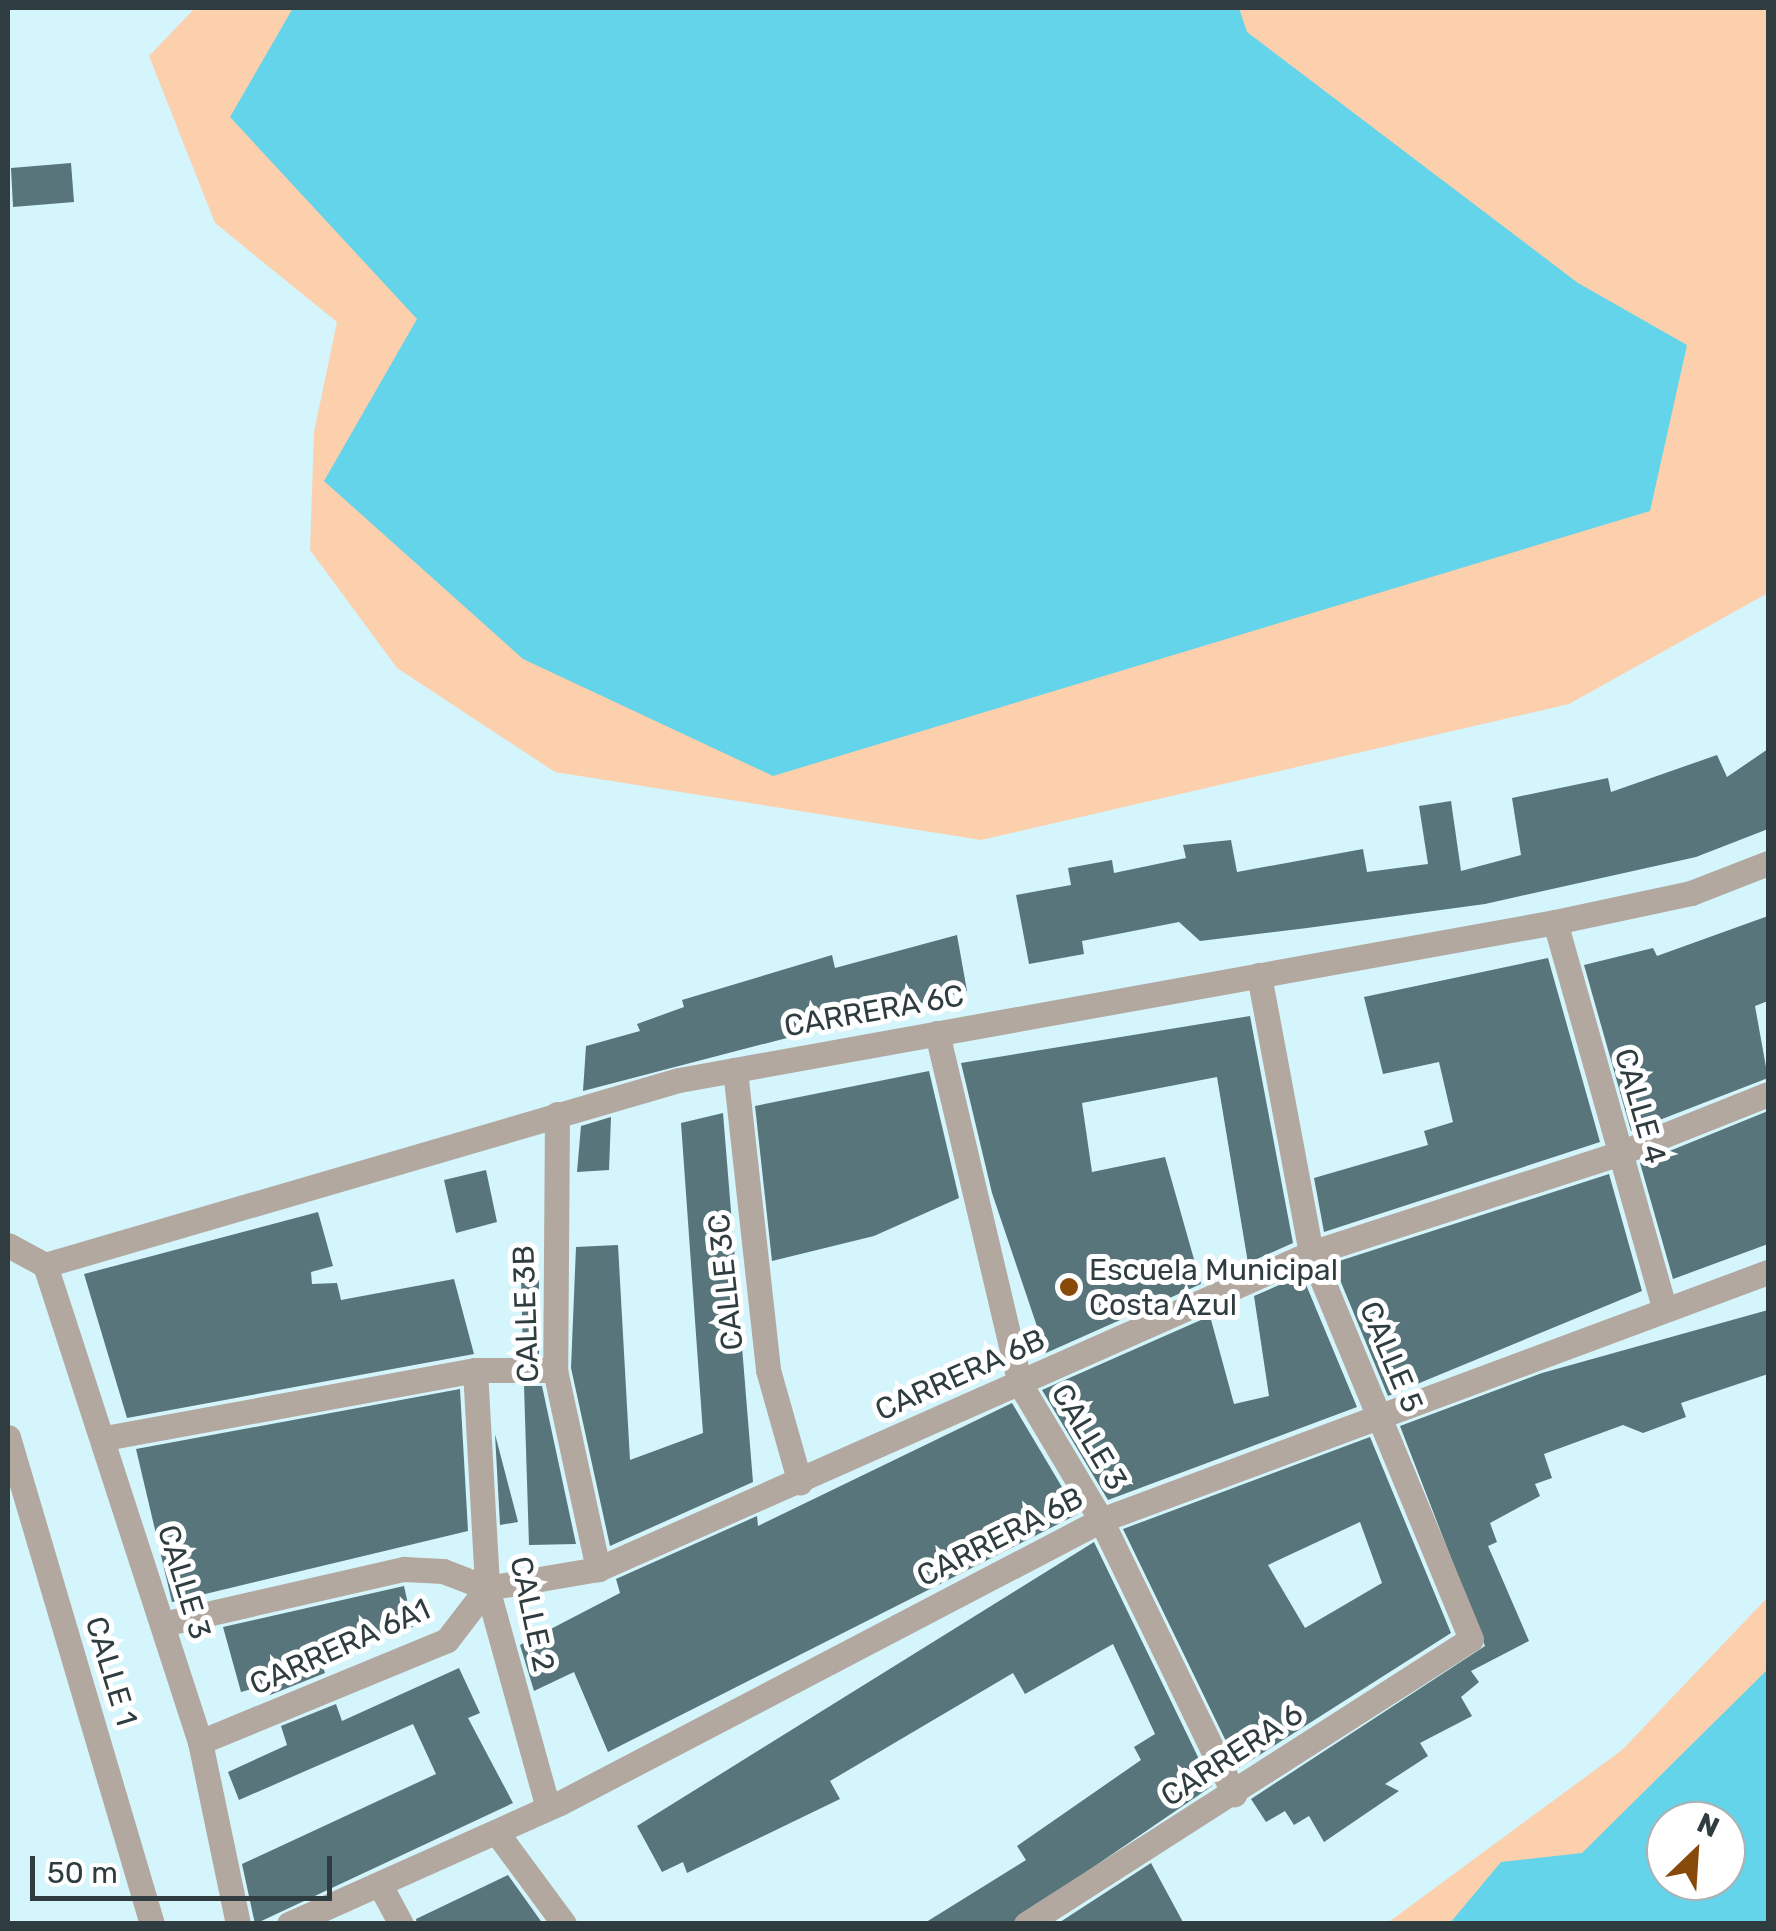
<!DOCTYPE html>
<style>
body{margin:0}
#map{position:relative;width:1776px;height:1931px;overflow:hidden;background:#d4f5fc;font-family:Rubik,sans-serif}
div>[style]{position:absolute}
.green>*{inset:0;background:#fccfad}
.water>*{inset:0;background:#63d4e9}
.building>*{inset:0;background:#57757b}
.street>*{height:25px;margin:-12.5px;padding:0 12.5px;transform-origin:12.5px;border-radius:12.5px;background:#b2a8a0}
.dots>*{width:28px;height:28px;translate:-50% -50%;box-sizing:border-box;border:5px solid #fff;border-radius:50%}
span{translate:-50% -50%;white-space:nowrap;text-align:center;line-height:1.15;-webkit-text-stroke:10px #fff;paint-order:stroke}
.street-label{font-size:30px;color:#303d40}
.poi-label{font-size:30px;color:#303d40}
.left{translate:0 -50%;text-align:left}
.frame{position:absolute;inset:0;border:10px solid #303d40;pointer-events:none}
.north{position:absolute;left:1646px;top:1801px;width:100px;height:100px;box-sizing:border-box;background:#fff;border:2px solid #acb1b3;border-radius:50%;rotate:25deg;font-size:28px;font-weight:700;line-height:40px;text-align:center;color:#303d40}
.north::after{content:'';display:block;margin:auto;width:35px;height:45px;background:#884a0b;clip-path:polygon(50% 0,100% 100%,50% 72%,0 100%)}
.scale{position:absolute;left:30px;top:1856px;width:302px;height:45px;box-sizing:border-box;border:5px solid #303d40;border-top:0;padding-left:12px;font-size:30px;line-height:35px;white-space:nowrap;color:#303d40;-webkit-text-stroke:8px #fff;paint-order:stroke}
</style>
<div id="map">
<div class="green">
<i style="clip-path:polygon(195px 8px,1768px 8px,1768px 593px,1569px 704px,981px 840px,555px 772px,397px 668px,310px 550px,314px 432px,337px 322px,215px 223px,149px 56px)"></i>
<i style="clip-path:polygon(evenodd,1768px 1597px,1768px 1923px,1386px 1924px,1622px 1750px,1768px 1597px,1666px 1821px,1726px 1821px,1726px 1881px,1666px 1881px,1666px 1821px)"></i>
</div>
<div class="water">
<i style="clip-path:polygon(293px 8px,1239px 8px,1247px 32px,1578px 283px,1687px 345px,1650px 511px,773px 776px,523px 659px,324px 481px,417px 319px,230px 117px)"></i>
<i style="clip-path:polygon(evenodd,1768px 1669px,1768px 1923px,1450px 1923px,1501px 1862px,1582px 1853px,1768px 1669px,1666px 1821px,1726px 1821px,1726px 1881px,1666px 1881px,1666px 1821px)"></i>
</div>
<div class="building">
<i style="clip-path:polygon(71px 163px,74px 202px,13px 207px,11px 168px)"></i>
<i style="clip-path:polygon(1768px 749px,1768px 829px,1696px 857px,1485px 904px,1307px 928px,1200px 941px,1179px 922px,1082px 941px,1084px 954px,1029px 964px,1016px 895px,1071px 885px,1068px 868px,1112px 860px,1114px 873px,1186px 858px,1183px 845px,1231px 840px,1237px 872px,1363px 849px,1367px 872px,1428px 864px,1419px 806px,1451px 801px,1461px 871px,1521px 855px,1512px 798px,1608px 778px,1611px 792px,1717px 755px,1727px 777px)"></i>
<i style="clip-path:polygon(1768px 916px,1768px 1001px,1755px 1006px,1768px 1078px,1631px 1131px,1584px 965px,1653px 948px,1657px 956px)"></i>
<i style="clip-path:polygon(957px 935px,967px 991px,583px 1091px,586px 1046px,640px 1031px,637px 1024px,684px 1007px,682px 1000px,832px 955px,835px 968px)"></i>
<i style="clip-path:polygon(1548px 958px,1600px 1142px,1324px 1232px,1314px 1178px,1428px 1145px,1424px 1131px,1453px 1122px,1439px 1062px,1383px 1074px,1364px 997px)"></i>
<i style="clip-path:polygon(1250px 1016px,1293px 1243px,1248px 1263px,1217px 1077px,1082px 1103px,1092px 1172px,1165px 1157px,1201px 1284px,1046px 1353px,992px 1193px,961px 1063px)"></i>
<i style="clip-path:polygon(929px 1071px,959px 1198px,874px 1236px,772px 1261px,755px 1106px)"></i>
<i style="clip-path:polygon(1768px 1111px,1768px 1244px,1673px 1279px,1640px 1163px)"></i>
<i style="clip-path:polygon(723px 1113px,753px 1482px,610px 1546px,571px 1368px,576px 1247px,618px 1245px,630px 1460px,703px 1433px,681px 1123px)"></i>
<i style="clip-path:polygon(611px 1117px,609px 1170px,577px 1172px,581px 1126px)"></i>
<i style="clip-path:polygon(486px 1170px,497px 1222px,456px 1233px,444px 1180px)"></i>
<i style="clip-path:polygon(1609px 1174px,1642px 1291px,1388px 1396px,1333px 1263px)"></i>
<i style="clip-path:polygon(318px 1212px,333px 1266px,311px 1272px,312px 1284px,337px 1283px,341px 1300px,454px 1279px,474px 1354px,127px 1418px,84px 1274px)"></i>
<i style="clip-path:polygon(1302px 1275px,1357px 1407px,1108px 1500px,1042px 1390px,1210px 1316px,1234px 1404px,1269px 1396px,1254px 1296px)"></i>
<i style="clip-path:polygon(521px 1277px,539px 1277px,539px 1354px,523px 1354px)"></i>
<i style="clip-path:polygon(1768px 1310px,1768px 1374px,1681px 1403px,1686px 1417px,1643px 1433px,1623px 1425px,1544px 1454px,1552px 1478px,1535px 1484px,1540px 1496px,1490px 1523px,1497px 1542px,1488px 1546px,1529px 1641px,1471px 1671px,1479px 1682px,1461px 1697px,1472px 1716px,1420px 1743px,1428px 1756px,1385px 1784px,1399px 1791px,1324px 1842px,1309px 1816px,1294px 1825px,1285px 1811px,1266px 1822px,1251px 1799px,1485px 1646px,1400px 1426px,1542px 1373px)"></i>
<i style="clip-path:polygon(524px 1386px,542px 1386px,576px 1544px,529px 1545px)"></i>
<i style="clip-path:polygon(460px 1389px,468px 1531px,172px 1602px,136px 1449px)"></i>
<i style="clip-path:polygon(1012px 1403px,1078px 1514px,608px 1752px,574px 1672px,534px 1691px,520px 1645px,620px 1593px,616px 1579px,757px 1516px,758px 1526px)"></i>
<i style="clip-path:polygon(495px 1434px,518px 1522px,500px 1525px)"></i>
<i style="clip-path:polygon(evenodd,1370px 1437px,1451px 1633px,1239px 1768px,1123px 1529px,1370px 1437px,1360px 1522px,1382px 1583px,1305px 1628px,1268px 1565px,1360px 1522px)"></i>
<i style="clip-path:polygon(1094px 1542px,1212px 1786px,1010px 1924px,923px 1924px,1026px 1860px,1017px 1846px,1141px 1760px,1134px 1747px,1155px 1734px,1113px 1644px,1025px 1694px,1013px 1673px,830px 1781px,840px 1799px,687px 1873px,683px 1862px,662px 1872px,637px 1826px)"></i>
<i style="clip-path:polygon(404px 1586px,413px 1627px,318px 1652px,325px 1673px,270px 1695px,266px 1685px,241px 1692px,223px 1627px)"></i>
<i style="clip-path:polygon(459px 1668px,480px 1713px,468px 1718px,513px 1803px,255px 1924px,242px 1864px,436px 1774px,413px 1724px,239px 1800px,228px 1772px,287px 1745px,281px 1726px,336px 1704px,342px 1721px)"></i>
<i style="clip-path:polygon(1151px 1863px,1184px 1924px,1057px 1924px)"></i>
<i style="clip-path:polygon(508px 1875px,543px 1924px,417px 1924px,416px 1919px)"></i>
</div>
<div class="street">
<i style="left:1555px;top:922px;width:400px;rotate:74.2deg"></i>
<i style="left:937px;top:1033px;width:361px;rotate:76.7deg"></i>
<i style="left:1020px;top:1384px;width:158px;rotate:59.2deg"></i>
<i style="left:1101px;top:1520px;width:305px;rotate:64.1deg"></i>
<i style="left:735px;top:1070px;width:302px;rotate:83.7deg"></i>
<i style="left:768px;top:1370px;width:117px;rotate:74.2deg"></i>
<i style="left:557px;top:1114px;width:256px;rotate:90.4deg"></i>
<i style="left:555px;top:1370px;width:204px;rotate:77.8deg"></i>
<i style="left:8px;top:1245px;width:42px;rotate:28.4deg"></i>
<i style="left:45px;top:1265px;width:660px;rotate:-16.27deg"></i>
<i style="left:679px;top:1080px;width:890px;rotate:-10.22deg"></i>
<i style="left:1555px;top:922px;width:139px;rotate:-12deg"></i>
<i style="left:1691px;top:893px;width:83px;rotate:-21.3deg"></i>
<i style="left:45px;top:1265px;width:502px;rotate:72deg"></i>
<i style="left:200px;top:1742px;width:186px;rotate:78.2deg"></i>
<i style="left:475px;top:1370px;width:218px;rotate:86.8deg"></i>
<i style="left:487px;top:1588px;width:228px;rotate:74.5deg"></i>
<i style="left:8px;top:1437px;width:508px;rotate:73.53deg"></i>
<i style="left:105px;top:1438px;width:376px;rotate:-10.4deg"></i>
<i style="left:475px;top:1370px;width:80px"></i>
<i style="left:163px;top:1624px;width:247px;rotate:-12.9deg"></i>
<i style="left:404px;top:1569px;width:39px;rotate:3deg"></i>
<i style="left:443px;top:1571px;width:47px;rotate:21.1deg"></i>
<i style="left:487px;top:1588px;width:113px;rotate:-9.7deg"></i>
<i style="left:598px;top:1569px;width:780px;rotate:-23.9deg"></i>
<i style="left:1311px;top:1253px;width:325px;rotate:-17.9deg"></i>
<i style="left:1620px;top:1153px;width:159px;rotate:-21.7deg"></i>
<i style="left:200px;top:1742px;width:267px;rotate:-22.4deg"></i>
<i style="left:447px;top:1640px;width:66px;rotate:-52.4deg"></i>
<i style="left:497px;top:1833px;width:113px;rotate:53.6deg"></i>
<i style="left:380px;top:1885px;width:44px;rotate:61.7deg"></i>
<i style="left:289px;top:1924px;width:297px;rotate:-24.1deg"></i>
<i style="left:560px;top:1803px;width:611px;rotate:-27.61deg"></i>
<i style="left:1101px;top:1520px;width:712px;rotate:-20.4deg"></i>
<i style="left:1026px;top:1924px;width:528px;rotate:-32.64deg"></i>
<i style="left:1471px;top:1639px;width:418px;rotate:-112.5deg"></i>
<i style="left:1311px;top:1253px;width:283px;rotate:-100.6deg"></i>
</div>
<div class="dots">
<i style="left:1069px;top:1287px;background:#884a0b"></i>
</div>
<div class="street-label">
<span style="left:874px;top:1011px;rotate:-10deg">CARRERA 6C</span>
<span style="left:1640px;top:1106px;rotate:74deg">CALLE 4</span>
<span style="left:726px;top:1282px;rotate:-96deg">CALLE 3C</span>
<span style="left:526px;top:1314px;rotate:-92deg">CALLE 3B</span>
<span style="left:1391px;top:1357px;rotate:67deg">CALLE 5</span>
<span style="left:960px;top:1375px;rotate:-24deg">CARRERA 6B</span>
<span style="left:1089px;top:1437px;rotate:59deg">CALLE 3</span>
<span style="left:1000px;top:1537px;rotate:-27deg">CARRERA 6B</span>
<span style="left:184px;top:1582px;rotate:73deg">CALLE 3</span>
<span style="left:532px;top:1614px;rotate:78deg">CALLE 2</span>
<span style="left:340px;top:1647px;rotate:-24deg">CARRERA 6A1</span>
<span style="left:111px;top:1671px;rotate:73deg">CALLE 1</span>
<span style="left:1232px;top:1755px;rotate:-33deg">CARRERA 6</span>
</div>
<div class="poi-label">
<span class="left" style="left:1089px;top:1287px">Escuela Municipal<br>Costa Azul</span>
</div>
<div class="frame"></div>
<div class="north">N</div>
<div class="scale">50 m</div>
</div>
